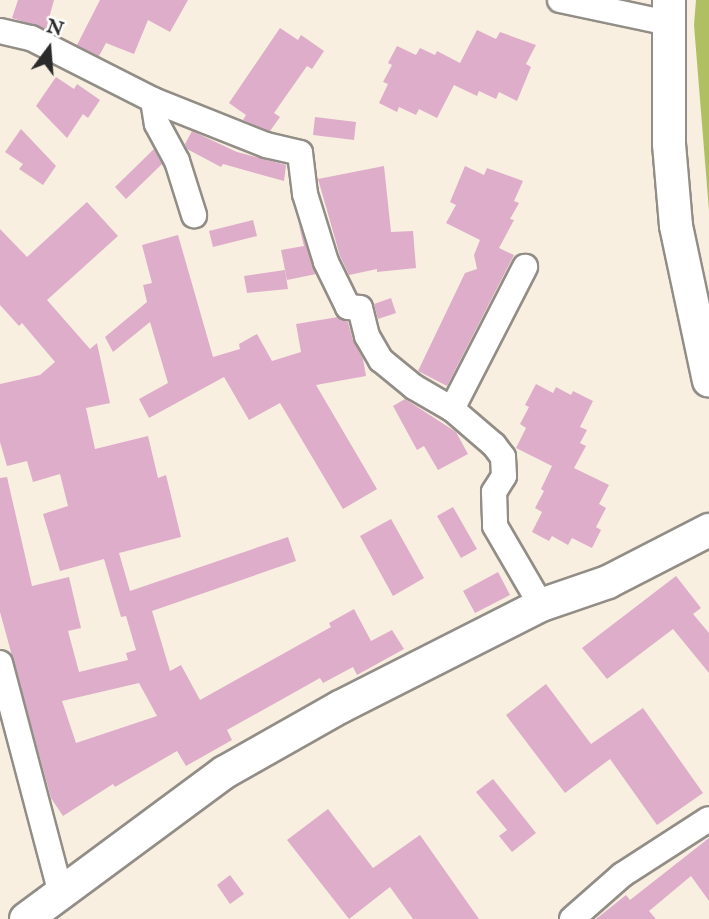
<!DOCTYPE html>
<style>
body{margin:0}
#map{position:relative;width:709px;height:919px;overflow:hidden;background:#f8efe0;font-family:"IM FELL English",serif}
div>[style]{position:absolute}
.green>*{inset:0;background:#afbf62}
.building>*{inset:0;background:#deadca}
.roads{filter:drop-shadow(2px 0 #928d86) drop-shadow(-2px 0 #928d86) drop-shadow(0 2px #928d86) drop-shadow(0 -2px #928d86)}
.minor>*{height:24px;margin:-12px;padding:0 12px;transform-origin:12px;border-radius:12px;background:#fff}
.major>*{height:32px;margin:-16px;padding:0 16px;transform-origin:16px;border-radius:16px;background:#fff}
span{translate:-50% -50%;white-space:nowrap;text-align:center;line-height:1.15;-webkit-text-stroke:7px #fff;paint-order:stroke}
.north{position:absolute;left:14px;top:14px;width:70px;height:70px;-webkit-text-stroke:5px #fff;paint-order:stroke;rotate:16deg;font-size:19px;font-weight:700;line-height:28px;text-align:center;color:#2b2b2b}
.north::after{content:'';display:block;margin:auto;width:24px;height:32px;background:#2b2b2b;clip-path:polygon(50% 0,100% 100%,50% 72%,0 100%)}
</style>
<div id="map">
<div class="green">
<i style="clip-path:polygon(696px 0,709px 0,709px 211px,694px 25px)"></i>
</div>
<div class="building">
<i style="clip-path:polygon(18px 0,54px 0,46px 29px,12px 18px)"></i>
<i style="clip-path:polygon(100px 0,188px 0,170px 32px,148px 20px,134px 54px,106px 43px,99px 56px,77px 45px)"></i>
<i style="clip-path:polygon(280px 28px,298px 40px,301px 35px,324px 51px,312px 69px,307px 66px,274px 113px,280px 117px,270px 131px,243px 120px,246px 115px,229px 103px)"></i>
<i style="clip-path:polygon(477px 30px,496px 39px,500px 32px,536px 45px,526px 64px,531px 67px,517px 101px,499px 92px,496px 99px,479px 91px,477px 96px,454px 85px,437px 118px,419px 109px,416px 115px,399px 107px,397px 112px,379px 103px,388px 84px,383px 82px,392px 65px,388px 63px,397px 46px,416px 55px,420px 48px,435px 55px,437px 51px,460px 63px)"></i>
<i style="clip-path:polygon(56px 77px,74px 89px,77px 84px,100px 100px,88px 118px,83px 114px,67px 138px,36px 106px)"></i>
<i style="clip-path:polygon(315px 117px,356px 122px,354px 140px,313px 135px)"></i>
<i style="clip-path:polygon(21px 129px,56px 166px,43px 185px,19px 169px,23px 164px,5px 152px)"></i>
<i style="clip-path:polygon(192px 131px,237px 152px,286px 165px,284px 181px,223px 164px,221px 167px,187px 149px,185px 144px)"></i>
<i style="clip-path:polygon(154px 149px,162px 164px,126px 199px,115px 187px)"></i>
<i style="clip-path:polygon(384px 166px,391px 232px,413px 231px,416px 268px,377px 272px,377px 269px,349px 275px,340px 256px,318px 179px)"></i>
<i style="clip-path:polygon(465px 166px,484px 175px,487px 168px,523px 181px,514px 201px,519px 203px,510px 219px,514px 220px,499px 248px,514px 255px,447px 386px,418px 371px,465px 273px,477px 269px,474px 255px,480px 240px,446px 223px,456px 205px,450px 202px)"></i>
<i style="clip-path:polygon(evenodd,87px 202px,118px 236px,47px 300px,90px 349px,97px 343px,110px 403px,86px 408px,95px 449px,148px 436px,158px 478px,166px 475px,181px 537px,119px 553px,130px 591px,288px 537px,296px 561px,152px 611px,170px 671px,181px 665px,200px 700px,331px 627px,329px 623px,354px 609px,371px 641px,392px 630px,404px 649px,357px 675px,353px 667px,323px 683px,320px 678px,227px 730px,232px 740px,186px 766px,177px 751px,115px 787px,113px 784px,63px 816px,51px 798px,0 612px,0 478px,7px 477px,32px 586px,69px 577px,81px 628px,68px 631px,79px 672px,128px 660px,126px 653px,136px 650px,126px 616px,121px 617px,104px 559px,60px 571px,43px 514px,68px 506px,60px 474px,33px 482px,27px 461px,7px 466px,0 442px,0 384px,40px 375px,55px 362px,22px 323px,19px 326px,0 305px,0 229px,27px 257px,87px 202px,139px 683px,157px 716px,76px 743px,62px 701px,139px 683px)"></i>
<i style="clip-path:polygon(253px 220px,257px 236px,213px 247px,209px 231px)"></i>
<i style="clip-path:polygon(298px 222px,316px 274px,287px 280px,281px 250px,304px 246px)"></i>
<i style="clip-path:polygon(178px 235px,213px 357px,240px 349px,239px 344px,257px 334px,272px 361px,301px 352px,296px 324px,338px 317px,348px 322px,353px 340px,363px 359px,366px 376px,316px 385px,377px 489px,343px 509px,280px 403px,249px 420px,224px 377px,149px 418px,139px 399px,168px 383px,150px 322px,113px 352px,105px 337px,147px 302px,143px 285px,152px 283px,142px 245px)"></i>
<i style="clip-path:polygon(285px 270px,288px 289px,247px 293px,244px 276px)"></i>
<i style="clip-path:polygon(391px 298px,396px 313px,378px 319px,374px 304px)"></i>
<i style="clip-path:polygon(536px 384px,553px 393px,556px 387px,571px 395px,573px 391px,593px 401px,580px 427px,587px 430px,580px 443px,586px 446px,574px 468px,609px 485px,599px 504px,606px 508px,596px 527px,601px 530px,592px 548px,572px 538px,568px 545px,552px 536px,549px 541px,532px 532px,542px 512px,535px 508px,544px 491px,541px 489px,552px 466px,516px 448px,526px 428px,520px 424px,529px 407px,525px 405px)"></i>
<i style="clip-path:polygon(405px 399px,456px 432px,468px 454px,438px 470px,424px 446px,417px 450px,393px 406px)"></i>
<i style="clip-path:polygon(453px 507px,477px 549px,461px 558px,437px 516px)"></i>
<i style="clip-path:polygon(391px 519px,424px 578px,393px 596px,360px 536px)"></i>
<i style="clip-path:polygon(498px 572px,510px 595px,475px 613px,463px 591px)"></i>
<i style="clip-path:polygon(676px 576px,701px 608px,693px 614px,709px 633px,709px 673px,673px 629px,607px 679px,582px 648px)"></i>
<i style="clip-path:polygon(546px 684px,591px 744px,643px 708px,703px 793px,657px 825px,610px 759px,565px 793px,506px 715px)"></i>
<i style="clip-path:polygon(493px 779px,536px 833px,512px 852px,499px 836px,507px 830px,476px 792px)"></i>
<i style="clip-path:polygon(328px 809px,373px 868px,420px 835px,479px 919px,413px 919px,390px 887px,349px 919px,287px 840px)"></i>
<i style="clip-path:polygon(709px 838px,709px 901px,691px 876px,649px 911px,656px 919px,596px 919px,626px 895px,630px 900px)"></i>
<i style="clip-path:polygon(230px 875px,244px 894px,230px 904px,217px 885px)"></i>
</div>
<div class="roads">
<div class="minor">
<i style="left:560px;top:0;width:110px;rotate:12deg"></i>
<i style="left:0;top:31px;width:32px;rotate:13deg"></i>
<i style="left:31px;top:38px;width:137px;rotate:26.9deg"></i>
<i style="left:153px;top:100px;width:122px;rotate:21.7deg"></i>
<i style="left:266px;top:145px;width:35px;rotate:13deg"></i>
<i style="left:300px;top:153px;width:41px;rotate:83deg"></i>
<i style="left:305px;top:194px;width:71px;rotate:72.8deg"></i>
<i style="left:326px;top:262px;width:50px;rotate:63.9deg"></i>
<i style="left:348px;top:307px;width:12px;rotate:5deg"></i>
<i style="left:360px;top:308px;width:29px;rotate:76deg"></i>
<i style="left:367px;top:336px;width:28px;rotate:60deg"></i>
<i style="left:381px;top:360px;width:43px;rotate:39.3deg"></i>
<i style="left:414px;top:387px;width:44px;rotate:30.1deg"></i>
<i style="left:452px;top:409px;width:55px;rotate:40.6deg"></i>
<i style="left:494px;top:445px;width:15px;rotate:53deg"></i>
<i style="left:503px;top:457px;width:19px;rotate:87deg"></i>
<i style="left:504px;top:476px;width:19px;rotate:122deg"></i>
<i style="left:494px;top:492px;width:34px;rotate:88deg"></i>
<i style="left:495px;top:526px;width:91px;rotate:59.8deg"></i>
<i style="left:153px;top:100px;width:24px;rotate:81deg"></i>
<i style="left:157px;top:124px;width:42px;rotate:61.6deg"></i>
<i style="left:177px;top:161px;width:57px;rotate:72.5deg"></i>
<i style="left:452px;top:409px;width:160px;rotate:-62.8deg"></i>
<i style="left:0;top:663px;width:239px;rotate:75.2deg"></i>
<i style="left:572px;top:919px;width:67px;rotate:-41.3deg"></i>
<i style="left:622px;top:875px;width:103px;rotate:-32.8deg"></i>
</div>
<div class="major">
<i style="left:669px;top:0;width:144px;rotate:90deg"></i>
<i style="left:669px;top:144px;width:82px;rotate:85.1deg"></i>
<i style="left:676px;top:226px;width:158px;rotate:78deg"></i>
<i style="left:26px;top:919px;width:247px;rotate:-36.5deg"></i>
<i style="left:225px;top:772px;width:132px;rotate:-29.5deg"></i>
<i style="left:340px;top:707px;width:225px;rotate:-26.9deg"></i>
<i style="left:541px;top:605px;width:71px;rotate:-18.9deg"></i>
<i style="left:608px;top:582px;width:114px;rotate:-27.2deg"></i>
</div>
</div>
<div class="north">N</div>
</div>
